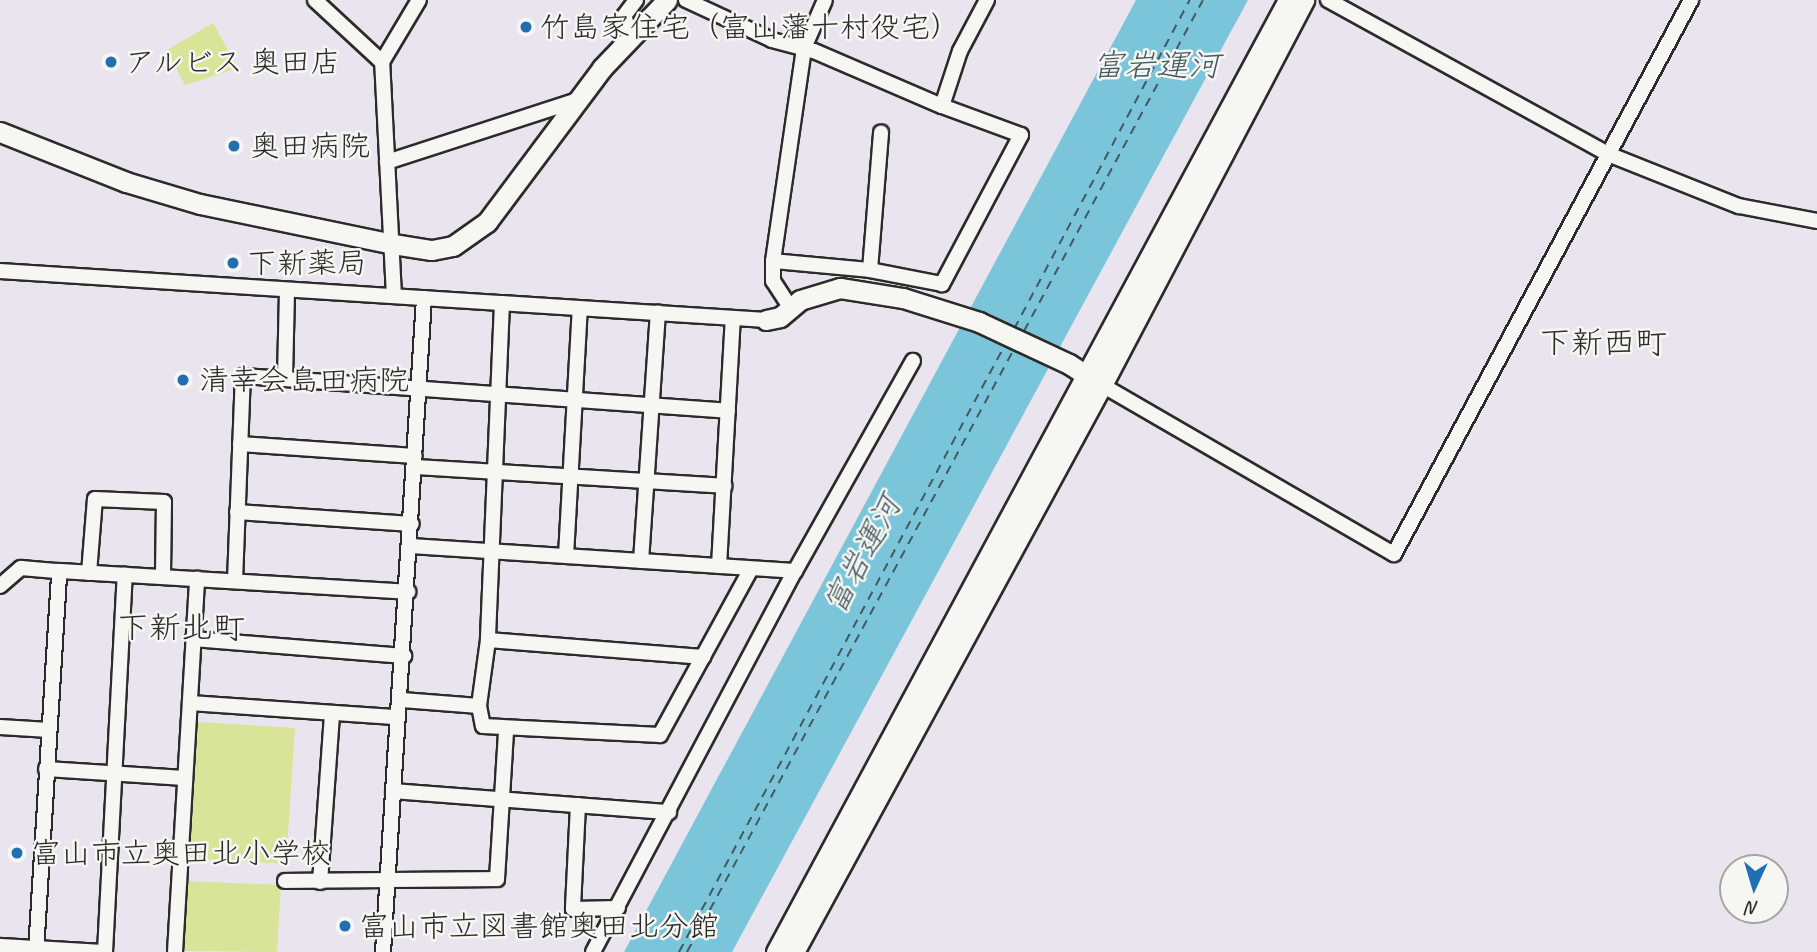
<!DOCTYPE html>
<meta charset="utf-8">
<style>
body{margin:0}
#map{position:relative;width:1817px;height:952px;overflow:hidden;background:#eae4ef;font-family:Caveat,"Klee One",sans-serif}
div>[style]{position:absolute}
.green>*{inset:0;background:#d8e497}
.water>*{inset:0;background:#7ac5da}
.ferry>*{height:2px;margin-top:-1px;transform-origin:0;background:repeating-linear-gradient(90deg,#435960 0 9px,transparent 0 16px)}
.roads{filter:drop-shadow(2px 0 #2b2b2b) drop-shadow(-2px 0 #2b2b2b) drop-shadow(0 2px #2b2b2b) drop-shadow(0 -2px #2b2b2b)}
.street>*{height:14px;margin:-7px;padding:0 7px;transform-origin:7px;border-radius:7px;background:#f6f6f2}
.secondary>*{height:19px;margin:-9.5px;padding:0 9.5px;transform-origin:9.5px;border-radius:9.5px;background:#f6f6f2}
.dots>*{width:19px;height:19px;translate:-50% -50%;box-sizing:border-box;border:4px solid #f6f6f2;border-radius:50%}
span{translate:-50% -50%;white-space:nowrap;text-align:center;line-height:1.15;-webkit-text-stroke:5px #f6f6f2;paint-order:stroke}
.poi-label{font-size:30px;color:#2b2b2b}
.left{translate:0 -50%;text-align:left}
.water-label{font-size:32px;color:#435960;font-style:italic}
.neighbourhood-label{font-size:32px;color:#2b2b2b}
.north{position:absolute;left:1719px;top:854px;width:70px;height:70px;box-sizing:border-box;background:#f6f6f2;border:2px solid #a5a5a2;border-radius:50%;rotate:184deg;font-size:19px;font-weight:700;line-height:28px;text-align:center;color:#2b2b2b}
.north::after{content:'';display:block;margin:auto;width:24px;height:32px;background:#1f6fb2;clip-path:polygon(50% 0,100% 100%,50% 72%,0 100%)}
</style>
<div id="map">
<div class="green">
<i style="clip-path:polygon(213px 23px,238px 68px,185px 85px,167px 50px)"></i>
<i style="clip-path:polygon(198px 722px,295px 728px,286px 864px,190px 858px)"></i>
<i style="clip-path:polygon(186px 881px,281px 885px,277px 952px,184px 951px)"></i>
</div>
<div class="water">
<i style="clip-path:polygon(1136px 0,1248px 0,732px 952px,624px 952px)"></i>
</div>
<div class="ferry">
<i style="left:1014px;top:329px;width:373px;rotate:-61.9deg"></i>
<i style="left:1024px;top:331px;width:376px;rotate:-61.6deg"></i>
<i style="left:679px;top:952px;width:691px;rotate:-61.77deg"></i>
<i style="left:687px;top:952px;width:686px;rotate:-61.53deg"></i>
</div>
<div class="roads">
<div class="street">
<i style="left:315px;top:0;width:91px;rotate:42.8deg"></i>
<i style="left:686px;top:0;width:95px;rotate:24.9deg"></i>
<i style="left:772px;top:40px;width:43px;rotate:14.7deg"></i>
<i style="left:814px;top:51px;width:139px;rotate:23.3deg"></i>
<i style="left:942px;top:106px;width:84px;rotate:20.2deg"></i>
<i style="left:1021px;top:135px;width:169px;rotate:117.9deg"></i>
<i style="left:942px;top:284px;width:73px;rotate:-169deg"></i>
<i style="left:870px;top:270px;width:97px;rotate:-174.7deg"></i>
<i style="left:1328px;top:0;width:320px;rotate:28.8deg"></i>
<i style="left:1608px;top:154px;width:141px;rotate:21.7deg"></i>
<i style="left:1739px;top:206px;width:79px;rotate:10.9deg"></i>
<i style="left:631px;top:36px;width:21px;rotate:-109deg"></i>
<i style="left:624px;top:16px;width:20px;rotate:-53deg"></i>
<i style="left:942px;top:106px;width:58px;rotate:-71.9deg"></i>
<i style="left:960px;top:51px;width:58px;rotate:-62.1deg"></i>
<i style="left:387px;top:162px;width:201px;rotate:-18deg"></i>
<i style="left:870px;top:270px;width:138px;rotate:-85.4deg"></i>
<i style="left:0;top:271px;width:768px;rotate:3.66deg"></i>
<i style="left:394px;top:296px;width:234px;rotate:-92.9deg"></i>
<i style="left:382px;top:62px;width:72px;rotate:-59.2deg"></i>
<i style="left:502px;top:303px;width:337px;rotate:92.4deg"></i>
<i style="left:488px;top:640px;width:67px;rotate:97.8deg"></i>
<i style="left:479px;top:706px;width:20px;rotate:79deg"></i>
<i style="left:483px;top:726px;width:177px;rotate:2.9deg"></i>
<i style="left:660px;top:735px;width:189px;rotate:-61.3deg"></i>
<i style="left:790px;top:307px;width:31px;rotate:-123deg"></i>
<i style="left:773px;top:281px;width:20px;rotate:-90deg"></i>
<i style="left:773px;top:261px;width:215px;rotate:-81.7deg"></i>
<i style="left:804px;top:48px;width:52px;rotate:-66.4deg"></i>
<i style="left:285px;top:379px;width:89px;rotate:-88.7deg"></i>
<i style="left:1102px;top:385px;width:337px;rotate:30.1deg"></i>
<i style="left:1394px;top:554px;width:629px;rotate:-61.8deg"></i>
<i style="left:240px;top:444px;width:175px;rotate:3.9deg"></i>
<i style="left:415px;top:467px;width:310px;rotate:3.5deg"></i>
<i style="left:237px;top:512px;width:175px;rotate:3.9deg"></i>
<i style="left:410px;top:546px;width:386px;rotate:3.7deg"></i>
<i style="left:566px;top:556px;width:247px;rotate:-86.8deg"></i>
<i style="left:641px;top:561px;width:249px;rotate:-86.1deg"></i>
<i style="left:719px;top:566px;width:247px;rotate:-86.8deg"></i>
<i style="left:89px;top:573px;width:74px;rotate:-85.4deg"></i>
<i style="left:95px;top:499px;width:69px;rotate:2.5deg"></i>
<i style="left:164px;top:502px;width:75px;rotate:90.8deg"></i>
<i style="left:235px;top:581px;width:205px;rotate:-87.8deg"></i>
<i style="left:243px;top:376px;width:486px;rotate:4.1deg"></i>
<i style="left:0;top:586px;width:28px;rotate:-41deg"></i>
<i style="left:21px;top:568px;width:38px;rotate:5deg"></i>
<i style="left:193px;top:639px;width:212px;rotate:4.6deg"></i>
<i style="left:488px;top:640px;width:216px;rotate:4.5deg"></i>
<i style="left:402px;top:700px;width:77px;rotate:4.5deg"></i>
<i style="left:190px;top:703px;width:208px;rotate:3.9deg"></i>
<i style="left:0;top:727px;width:49px;rotate:3.5deg"></i>
<i style="left:46px;top:769px;width:139px;rotate:3.7deg"></i>
<i style="left:393px;top:791px;width:277px;rotate:4.4deg"></i>
<i style="left:578px;top:805px;width:104px;rotate:92.8deg"></i>
<i style="left:573px;top:909px;width:45px;rotate:-1.3deg"></i>
<i style="left:285px;top:881px;width:212px;rotate:-0.5deg"></i>
<i style="left:497px;top:879px;width:149px;rotate:-86.5deg"></i>
<i style="left:320px;top:882px;width:168px;rotate:-85.9deg"></i>
<i style="left:0;top:946px;width:100px;rotate:3.4deg"></i>
<i style="left:36px;top:952px;width:382px;rotate:-86.5deg"></i>
<i style="left:59px;top:571px;width:350px;rotate:3.4deg"></i>
<i style="left:105px;top:952px;width:378px;rotate:-87deg"></i>
<i style="left:175px;top:952px;width:374px;rotate:-86.6deg"></i>
<i style="left:383px;top:952px;width:655px;rotate:-86.41deg"></i>
<i style="left:593px;top:952px;width:431px;rotate:-62.1deg"></i>
<i style="left:795px;top:571px;width:241px;rotate:-60.7deg"></i>
</div>
<div class="secondary">
<i style="left:0;top:132px;width:136px;rotate:21.6deg"></i>
<i style="left:126px;top:182px;width:77px;rotate:16.6deg"></i>
<i style="left:200px;top:204px;width:197px;rotate:11.7deg"></i>
<i style="left:393px;top:244px;width:39px;rotate:9deg"></i>
<i style="left:432px;top:250px;width:21px;rotate:-11deg"></i>
<i style="left:453px;top:246px;width:42px;rotate:-35.2deg"></i>
<i style="left:487px;top:222px;width:192px;rotate:-53.2deg"></i>
<i style="left:602px;top:68px;width:94px;rotate:-46.3deg"></i>
<i style="left:766px;top:320px;width:14px;rotate:-12deg"></i>
<i style="left:780px;top:317px;width:26px;rotate:-40deg"></i>
<i style="left:800px;top:300px;width:42px;rotate:-16.7deg"></i>
<i style="left:840px;top:288px;width:64px;rotate:9deg"></i>
<i style="left:903px;top:298px;width:80px;rotate:17.5deg"></i>
<i style="left:979px;top:322px;width:99px;rotate:25deg"></i>
<i style="left:1069px;top:364px;width:35px;rotate:33deg"></i>
<i style="left:776px;top:952px;width:1081px;rotate:-61.73deg"></i>
<i style="left:794px;top:952px;width:645px;rotate:-61.49deg"></i>
<i style="left:1102px;top:385px;width:435px;rotate:-62.3deg"></i>
</div>
</div>
<div class="dots">
<i style="left:526px;top:27px;background:#1f6fb2"></i>
<i style="left:111px;top:62px;background:#1f6fb2"></i>
<i style="left:234px;top:146px;background:#1f6fb2"></i>
<i style="left:233px;top:263px;background:#1f6fb2"></i>
<i style="left:183px;top:380px;background:#1f6fb2"></i>
<i style="left:17px;top:853px;background:#1f6fb2"></i>
<i style="left:345px;top:926px;background:#1f6fb2"></i>
</div>
<div class="poi-label">
<span class="left" style="left:540px;top:27px">竹島家住宅（富山藩十村役宅）</span>
<span class="left" style="left:125px;top:62px">アルビス 奥田店</span>
<span class="left" style="left:250px;top:146px">奥田病院</span>
<span class="left" style="left:247px;top:263px">下新薬局</span>
<span class="left" style="left:199px;top:380px">清幸会島田病院</span>
<span class="left" style="left:31px;top:853px">富山市立奥田北小学校</span>
<span class="left" style="left:359px;top:926px">富山市立図書館奥田北分館</span>
</div>
<div class="water-label">
<span style="left:1156px;top:66px">富岩運河</span>
<span style="left:863px;top:555px;rotate:-62deg">富岩運河</span>
</div>
<div class="neighbourhood-label">
<span style="left:1603px;top:343px">下新西町</span>
<span style="left:181px;top:628px">下新北町</span>
</div>
<div class="north">N</div>
</div>
